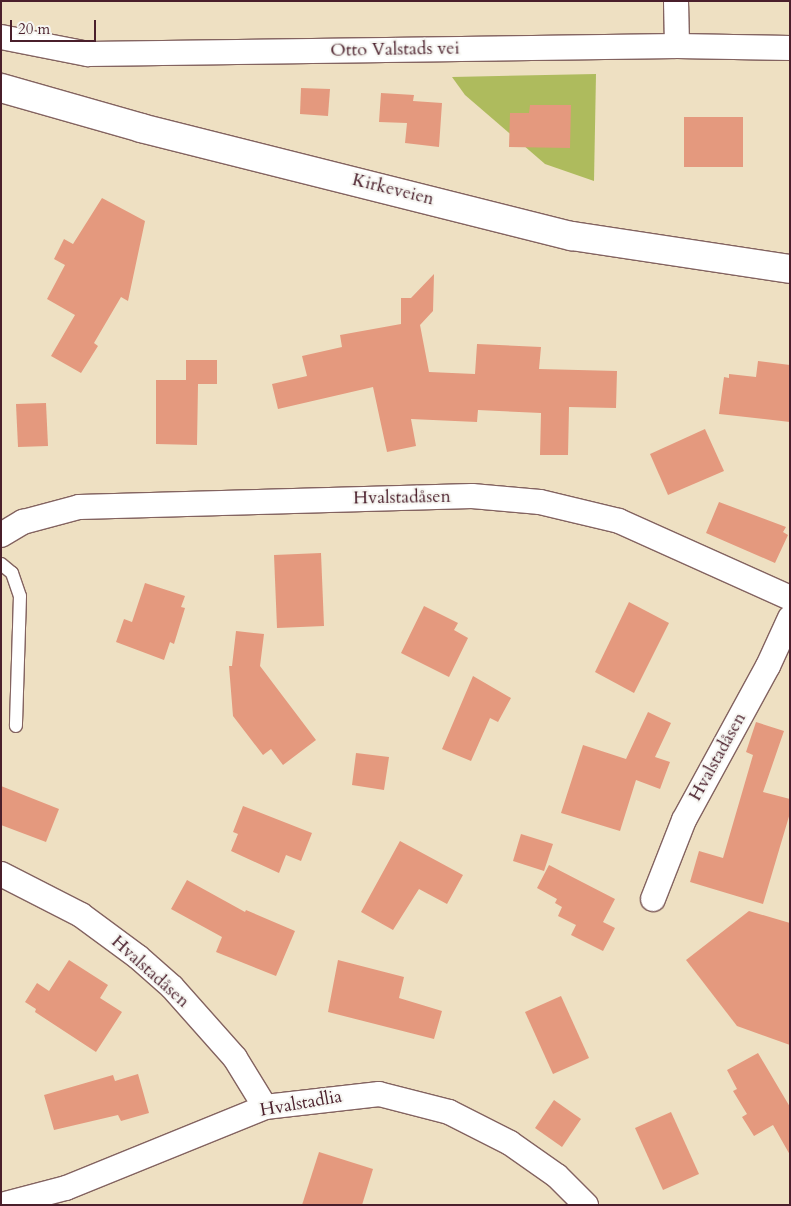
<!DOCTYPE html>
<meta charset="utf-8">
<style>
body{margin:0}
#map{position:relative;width:791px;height:1206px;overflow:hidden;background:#eee0c2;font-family:Cardo,serif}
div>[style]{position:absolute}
.green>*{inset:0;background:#aebb5d}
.building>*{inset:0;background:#e4997e}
.roads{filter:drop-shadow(1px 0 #836360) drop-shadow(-1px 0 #836360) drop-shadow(0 1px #836360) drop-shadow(0 -1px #836360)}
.lane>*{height:12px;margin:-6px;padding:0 6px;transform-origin:6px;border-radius:6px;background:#fff}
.street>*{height:24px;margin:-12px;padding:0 12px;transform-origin:12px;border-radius:12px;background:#fff}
.secondary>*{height:28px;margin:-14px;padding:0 14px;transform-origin:14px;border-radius:14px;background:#fff}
span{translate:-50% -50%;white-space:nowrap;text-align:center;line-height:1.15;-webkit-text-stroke:4px #f6f6f2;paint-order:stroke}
.street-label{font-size:18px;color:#4a1f2b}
.frame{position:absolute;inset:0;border:2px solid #4a1f2b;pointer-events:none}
.scale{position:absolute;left:10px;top:20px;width:86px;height:22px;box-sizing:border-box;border:2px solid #4a1f2b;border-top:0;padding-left:6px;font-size:15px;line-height:18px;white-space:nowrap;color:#4a1f2b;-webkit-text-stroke:4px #f6f6f2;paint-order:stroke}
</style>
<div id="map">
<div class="green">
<i style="clip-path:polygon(596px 74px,594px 181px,545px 164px,465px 95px,452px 77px)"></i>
</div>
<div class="building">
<i style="clip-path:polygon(301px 88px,330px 89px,328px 116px,300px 114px)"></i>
<i style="clip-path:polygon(381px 93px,414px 95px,413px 101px,442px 103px,439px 147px,405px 143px,407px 123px,379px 122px)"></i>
<i style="clip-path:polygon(530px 105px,571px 105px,570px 148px,509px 147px,510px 113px,529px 113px)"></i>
<i style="clip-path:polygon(684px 117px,743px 117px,743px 167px,684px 167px)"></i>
<i style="clip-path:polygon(102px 198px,145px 221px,128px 301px,121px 297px,94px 343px,98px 346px,81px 373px,51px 356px,75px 315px,47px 299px,65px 265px,54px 259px,64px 239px,73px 244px)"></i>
<i style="clip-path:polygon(434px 274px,433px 311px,420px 325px,429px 372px,475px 374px,477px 344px,541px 347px,539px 369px,617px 371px,616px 408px,569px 407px,568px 455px,540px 455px,541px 413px,478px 410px,477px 422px,411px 419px,416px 446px,387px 452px,373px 387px,278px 409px,272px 384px,307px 376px,302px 356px,342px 347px,340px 335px,401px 324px,401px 298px,411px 298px)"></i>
<i style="clip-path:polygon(186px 360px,217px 360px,217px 384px,198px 384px,197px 445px,156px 444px,156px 380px,186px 380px)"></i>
<i style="clip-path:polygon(758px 361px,790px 365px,790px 422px,719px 414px,724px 377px,729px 378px,729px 374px,756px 377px)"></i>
<i style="clip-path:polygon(46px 403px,48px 446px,18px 447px,16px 404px)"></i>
<i style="clip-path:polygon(705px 429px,724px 471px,668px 495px,650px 454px)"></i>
<i style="clip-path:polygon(719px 502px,786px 527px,783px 532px,788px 535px,775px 563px,706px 533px)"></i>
<i style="clip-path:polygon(321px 553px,324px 626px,277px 628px,274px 555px)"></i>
<i style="clip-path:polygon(145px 583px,185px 596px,181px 607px,185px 608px,174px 644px,170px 642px,164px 660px,116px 642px,124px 619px,132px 622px)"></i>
<i style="clip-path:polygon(629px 602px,669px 623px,634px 693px,595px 672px)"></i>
<i style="clip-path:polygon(424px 606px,458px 623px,454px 630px,468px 638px,449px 677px,401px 653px)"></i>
<i style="clip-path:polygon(236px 631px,264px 634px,260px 666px,316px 740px,283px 765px,271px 749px,263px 755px,233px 716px,229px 666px,232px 666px)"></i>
<i style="clip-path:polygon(473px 676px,511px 698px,498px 722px,490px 718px,471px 761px,442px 749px)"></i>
<i style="clip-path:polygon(648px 712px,671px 723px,655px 757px,670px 762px,660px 789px,636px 780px,620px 831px,561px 813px,583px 745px,626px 759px)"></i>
<i style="clip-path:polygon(756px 722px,784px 731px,763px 792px,790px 799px,790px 813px,763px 904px,690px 882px,699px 851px,723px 858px,753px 755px,746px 752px)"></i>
<i style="clip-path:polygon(356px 753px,389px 757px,384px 790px,352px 785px)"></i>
<i style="clip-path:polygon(1px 786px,59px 809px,46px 842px,1px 825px)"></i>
<i style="clip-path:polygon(243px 806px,312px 833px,301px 861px,286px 855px,279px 873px,231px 851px,238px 834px,233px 832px)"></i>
<i style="clip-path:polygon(521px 834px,553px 844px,544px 871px,513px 861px)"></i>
<i style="clip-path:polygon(400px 841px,463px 875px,447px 904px,419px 889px,393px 930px,361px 912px)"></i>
<i style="clip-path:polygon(549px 865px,615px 899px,603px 922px,615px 928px,603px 951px,571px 935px,576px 925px,558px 916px,562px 907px,555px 903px,557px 899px,537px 888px)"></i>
<i style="clip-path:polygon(187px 880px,245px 912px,246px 910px,295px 931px,276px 976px,216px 952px,222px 937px,171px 909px)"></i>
<i style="clip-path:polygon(749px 911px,790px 923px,790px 1045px,737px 1026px,686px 960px)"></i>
<i style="clip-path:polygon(69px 960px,108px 985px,100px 998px,122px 1012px,96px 1052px,35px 1012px,36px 1009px,25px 1002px,37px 983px,49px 991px)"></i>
<i style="clip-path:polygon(338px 960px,404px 977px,399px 998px,442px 1011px,434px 1039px,328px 1012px)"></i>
<i style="clip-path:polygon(561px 996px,589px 1058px,553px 1074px,525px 1012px)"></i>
<i style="clip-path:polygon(758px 1053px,790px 1107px,790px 1155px,773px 1125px,754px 1136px,742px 1117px,747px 1114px,733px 1091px,737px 1089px,727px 1070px)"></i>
<i style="clip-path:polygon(138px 1074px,149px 1113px,121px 1121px,118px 1115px,54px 1130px,44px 1095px,113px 1075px,115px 1081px)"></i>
<i style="clip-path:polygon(554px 1100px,581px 1119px,562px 1147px,535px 1128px)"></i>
<i style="clip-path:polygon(671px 1112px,699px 1174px,663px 1190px,635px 1128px)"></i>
<i style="clip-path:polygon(319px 1152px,373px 1169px,362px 1205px,302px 1205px)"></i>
</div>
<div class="roads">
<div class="lane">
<i style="left:1px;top:564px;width:14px;rotate:39deg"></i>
<i style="left:12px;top:573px;width:24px;rotate:71deg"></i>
<i style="left:20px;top:596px;width:130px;rotate:91.8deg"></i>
</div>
<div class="street">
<i style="left:676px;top:1px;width:45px;rotate:88.7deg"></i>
<i style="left:1px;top:37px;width:89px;rotate:11.1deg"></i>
<i style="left:88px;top:54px;width:589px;rotate:-0.78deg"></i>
<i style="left:677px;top:46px;width:113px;rotate:1deg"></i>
<i style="left:1px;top:535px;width:26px;rotate:-31deg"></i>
<i style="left:23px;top:522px;width:58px;rotate:-15deg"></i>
<i style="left:79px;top:507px;width:393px;rotate:-1.6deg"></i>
<i style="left:472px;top:496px;width:68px;rotate:5deg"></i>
<i style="left:540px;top:502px;width:81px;rotate:13.5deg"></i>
<i style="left:619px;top:521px;width:188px;rotate:24.2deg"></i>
<i style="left:1px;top:874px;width:90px;rotate:27.1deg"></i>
<i style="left:81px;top:915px;width:71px;rotate:36.4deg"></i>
<i style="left:138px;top:957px;width:45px;rotate:41.4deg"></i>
<i style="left:172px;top:987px;width:95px;rotate:48.4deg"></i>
<i style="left:235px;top:1058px;width:57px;rotate:58.5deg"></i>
<i style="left:653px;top:899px;width:85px;rotate:-68.6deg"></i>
<i style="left:684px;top:820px;width:175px;rotate:-61.4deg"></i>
<i style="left:768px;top:666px;width:53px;rotate:-65.4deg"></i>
<i style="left:1px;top:1205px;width:67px;rotate:-14.7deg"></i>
<i style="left:66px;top:1188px;width:215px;rotate:-22.1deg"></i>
<i style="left:265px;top:1107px;width:115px;rotate:-6.5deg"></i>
<i style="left:379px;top:1094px;width:72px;rotate:14.4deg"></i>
<i style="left:449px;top:1112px;width:68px;rotate:26.9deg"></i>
<i style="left:510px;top:1143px;width:57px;rotate:35.1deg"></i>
<i style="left:557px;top:1176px;width:41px;rotate:45deg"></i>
</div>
<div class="secondary">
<i style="left:1px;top:88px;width:146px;rotate:15.9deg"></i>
<i style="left:141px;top:128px;width:444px;rotate:14.1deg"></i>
<i style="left:572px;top:236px;width:220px;rotate:8.6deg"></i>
</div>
</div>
<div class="street-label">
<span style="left:395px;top:50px;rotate:-1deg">Otto Valstads vei</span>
<span style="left:393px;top:190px;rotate:14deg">Kirkeveien</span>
<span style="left:402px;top:498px;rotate:-1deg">Hvalstadåsen</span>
<span style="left:718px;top:757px;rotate:-61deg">Hvalstadåsen</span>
<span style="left:150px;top:972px;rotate:42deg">Hvalstadåsen</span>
<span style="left:301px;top:1104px;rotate:-10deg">Hvalstadlia</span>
</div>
<div class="frame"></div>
<div class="scale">20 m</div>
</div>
